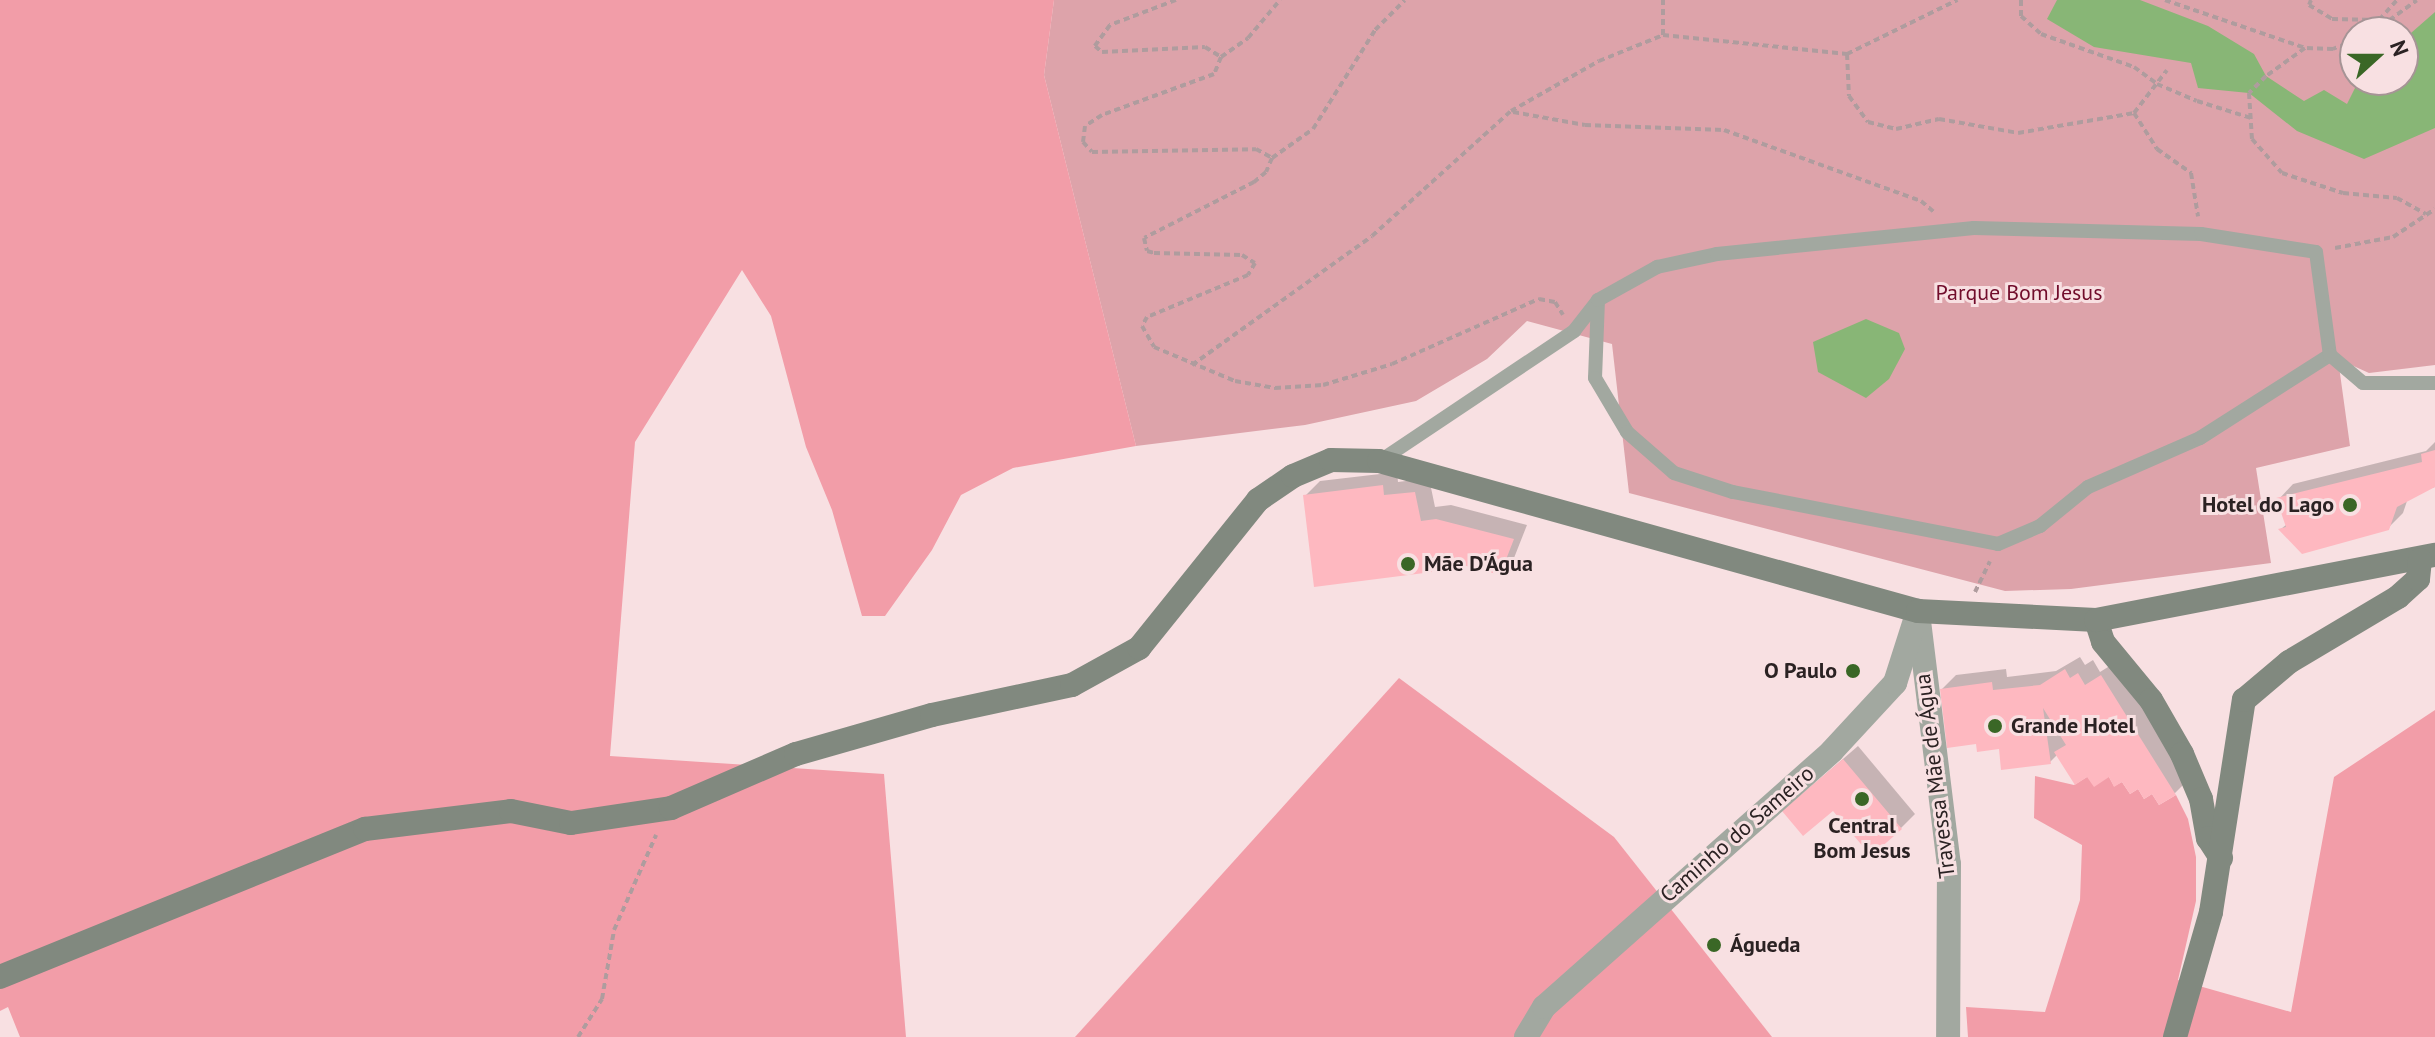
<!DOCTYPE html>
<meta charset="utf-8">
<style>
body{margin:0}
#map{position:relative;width:2435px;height:1037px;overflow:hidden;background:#f8e0e2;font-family:"PT Sans",sans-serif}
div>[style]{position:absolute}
.green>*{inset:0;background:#dda3aa}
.forest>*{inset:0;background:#f29da8}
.water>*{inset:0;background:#88b676}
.shadow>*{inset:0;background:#0003}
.building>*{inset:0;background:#feb8c0}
.path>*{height:4px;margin-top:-2px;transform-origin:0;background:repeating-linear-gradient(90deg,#af9c9e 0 6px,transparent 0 10px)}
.lane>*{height:14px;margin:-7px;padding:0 7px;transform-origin:7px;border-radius:7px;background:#a2a8a0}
.street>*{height:24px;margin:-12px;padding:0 12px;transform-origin:12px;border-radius:12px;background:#a2a8a0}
.secondary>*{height:24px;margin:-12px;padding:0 12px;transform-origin:12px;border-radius:12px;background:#81897f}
.dots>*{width:22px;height:22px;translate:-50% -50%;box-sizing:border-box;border:4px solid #f8e0e2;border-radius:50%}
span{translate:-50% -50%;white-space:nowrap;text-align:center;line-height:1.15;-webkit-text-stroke:6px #f8e0e2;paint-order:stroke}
.park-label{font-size:22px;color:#710c2b}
.poi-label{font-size:22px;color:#2b2223;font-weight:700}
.right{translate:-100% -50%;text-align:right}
.left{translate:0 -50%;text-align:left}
.street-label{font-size:22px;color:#2b2223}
.north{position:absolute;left:2339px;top:16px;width:80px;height:80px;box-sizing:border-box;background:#f8e0e2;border:2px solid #a69496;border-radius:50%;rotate:69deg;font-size:22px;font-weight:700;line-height:32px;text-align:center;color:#2b2223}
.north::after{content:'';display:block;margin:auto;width:28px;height:36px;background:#3a6726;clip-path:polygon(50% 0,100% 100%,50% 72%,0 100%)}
</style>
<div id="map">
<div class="green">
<i style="clip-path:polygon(evenodd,1054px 0,2435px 0,2435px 365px,2369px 373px,2338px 359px,2350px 446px,2256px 468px,2271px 563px,2071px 589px,2005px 591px,1629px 493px,1612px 344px,1527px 321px,1487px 359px,1416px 401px,1305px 425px,1136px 446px,1044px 75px,1054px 0,2355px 32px,2403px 32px,2403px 80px,2355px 80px,2355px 32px)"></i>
</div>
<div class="forest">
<i style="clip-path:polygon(0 0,1054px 0,1044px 75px,1136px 446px,1013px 468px,961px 495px,932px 550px,885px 616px,862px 616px,832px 510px,806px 447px,771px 316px,742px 270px,635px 442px,610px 756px,884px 774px,906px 1037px,20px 1037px,8px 1007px,0 1011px)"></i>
<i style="clip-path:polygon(1399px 678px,1614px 837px,1772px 1037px,1075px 1037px)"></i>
<i style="clip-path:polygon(2435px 710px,2435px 1037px,1968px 1037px,1966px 1007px,2045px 1012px,2080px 900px,2082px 845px,2034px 818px,2035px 776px,2074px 785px,2087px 777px,2109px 777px,2114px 786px,2122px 782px,2130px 794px,2138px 789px,2144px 799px,2152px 794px,2159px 805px,2176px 795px,2188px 819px,2196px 857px,2196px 901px,2178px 980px,2291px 1012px,2334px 777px)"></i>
</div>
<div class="water">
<i style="clip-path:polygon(2057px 0,2140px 0,2208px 26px,2254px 54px,2266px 76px,2304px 101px,2324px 90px,2347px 104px,2359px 80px,2403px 80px,2403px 40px,2435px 12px,2435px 128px,2364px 159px,2297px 131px,2249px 93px,2198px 88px,2191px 63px,2094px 47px,2047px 19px)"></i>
<i style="clip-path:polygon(1866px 319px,1899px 333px,1905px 349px,1889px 379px,1866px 398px,1818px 372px,1813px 342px)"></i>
</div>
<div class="shadow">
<i style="clip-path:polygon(2435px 442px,2435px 487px,2409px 495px,2403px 513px,2388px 528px,2281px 529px,2287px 524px,2279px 499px,2293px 484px,2426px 451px)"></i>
<i style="clip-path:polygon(1397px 472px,1398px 482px,1429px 478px,1435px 507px,1451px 505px,1527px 525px,1514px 558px,1499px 573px,1442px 558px,1431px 570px,1305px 496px,1320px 481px)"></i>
<i style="clip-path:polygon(2080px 657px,2085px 665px,2093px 660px,2100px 672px,2116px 662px,2189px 779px,2175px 793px,2153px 791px,2109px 774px,2088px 774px,2058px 754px,2050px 762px,1978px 742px,1942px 689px,1956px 675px,2006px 669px,2007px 677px,2056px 671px)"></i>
<i style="clip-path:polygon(1858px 746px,1915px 814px,1901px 828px,1799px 797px)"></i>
</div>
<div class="building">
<i style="clip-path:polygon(2435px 450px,2435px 487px,2397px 507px,2389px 530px,2302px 554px,2278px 529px,2286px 527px,2276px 498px,2422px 462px,2421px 454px)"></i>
<i style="clip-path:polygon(1383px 485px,1384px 495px,1415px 492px,1421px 521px,1436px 519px,1514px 539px,1500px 575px,1429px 556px,1432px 572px,1314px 587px,1303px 495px)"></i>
<i style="clip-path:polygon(2065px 669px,2070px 678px,2078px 673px,2085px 685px,2101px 675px,2176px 795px,2159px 805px,2152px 794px,2144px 799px,2138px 789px,2130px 794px,2122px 782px,2114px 787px,2109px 777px,2094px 787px,2087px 777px,2075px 785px,2054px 752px,2066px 745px,2043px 708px,2051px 764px,2001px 770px,1999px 749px,1977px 752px,1976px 744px,1947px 748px,1940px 689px,1992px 682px,1993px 690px,2040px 685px)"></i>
<i style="clip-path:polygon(1843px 759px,1902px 829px,1871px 856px,1833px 811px,1803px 836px,1782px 811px)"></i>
</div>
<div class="path">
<i style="left:1176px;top:0;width:71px;rotate:159.3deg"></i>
<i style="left:1110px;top:25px;width:26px;rotate:126deg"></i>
<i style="left:1095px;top:46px;width:9px;rotate:41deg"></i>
<i style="left:1102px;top:52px;width:103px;rotate:-2.8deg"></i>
<i style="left:1205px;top:47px;width:19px;rotate:32deg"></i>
<i style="left:1221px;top:57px;width:18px;rotate:112deg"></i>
<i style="left:1214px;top:74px;width:119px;rotate:159.9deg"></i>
<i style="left:1102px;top:115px;width:20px;rotate:147deg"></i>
<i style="left:1085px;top:126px;width:16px;rotate:97deg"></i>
<i style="left:1083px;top:142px;width:13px;rotate:48deg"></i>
<i style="left:1092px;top:152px;width:164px;rotate:-1deg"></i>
<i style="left:1256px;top:149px;width:18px;rotate:29deg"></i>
<i style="left:1272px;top:158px;width:15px;rotate:113deg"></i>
<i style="left:1266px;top:172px;width:16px;rotate:140deg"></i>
<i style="left:1254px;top:182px;width:123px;rotate:153deg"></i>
<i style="left:1144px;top:238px;width:13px;rotate:77deg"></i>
<i style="left:1147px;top:251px;width:7px;rotate:16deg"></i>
<i style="left:1154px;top:253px;width:88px;rotate:1.3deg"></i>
<i style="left:1242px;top:255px;width:15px;rotate:32deg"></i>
<i style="left:1255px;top:263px;width:14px;rotate:120deg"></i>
<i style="left:1248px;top:275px;width:109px;rotate:157.4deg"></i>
<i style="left:1147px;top:317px;width:10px;rotate:119deg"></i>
<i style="left:1142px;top:326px;width:24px;rotate:60deg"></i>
<i style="left:1154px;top:347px;width:88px;rotate:22.8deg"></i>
<i style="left:1235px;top:381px;width:41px;rotate:9.9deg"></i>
<i style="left:1275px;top:388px;width:48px;rotate:-3.6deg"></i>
<i style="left:1323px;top:385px;width:72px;rotate:-16.9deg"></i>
<i style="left:1392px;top:364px;width:161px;rotate:-23.9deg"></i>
<i style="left:1539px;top:299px;width:16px;rotate:11deg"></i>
<i style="left:1555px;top:302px;width:15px;rotate:58deg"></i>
<i style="left:2021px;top:0;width:16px;rotate:90deg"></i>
<i style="left:2021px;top:16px;width:27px;rotate:42deg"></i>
<i style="left:2041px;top:34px;width:99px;rotate:19.5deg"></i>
<i style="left:2134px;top:67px;width:29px;rotate:36deg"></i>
<i style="left:2157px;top:84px;width:43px;rotate:23deg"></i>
<i style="left:2197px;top:101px;width:57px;rotate:17.5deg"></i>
<i style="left:2165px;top:0;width:148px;rotate:18.9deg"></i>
<i style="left:2311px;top:0;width:5px;rotate:112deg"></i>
<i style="left:2309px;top:5px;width:27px;rotate:31deg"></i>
<i style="left:2332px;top:19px;width:47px;rotate:1.2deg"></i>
<i style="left:2377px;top:30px;width:10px;rotate:-79deg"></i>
<i style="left:2379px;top:20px;width:27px;rotate:-48deg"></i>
<i style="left:2373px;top:32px;width:54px;rotate:-36deg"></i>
<i style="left:1663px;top:35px;width:185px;rotate:5.9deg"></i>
<i style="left:1847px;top:54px;width:123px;rotate:-26.1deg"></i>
<i style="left:2355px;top:40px;width:24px;rotate:158deg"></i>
<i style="left:2333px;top:49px;width:28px;rotate:-178deg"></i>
<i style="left:2305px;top:48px;width:48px;rotate:144.3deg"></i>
<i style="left:2266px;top:76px;width:24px;rotate:135deg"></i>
<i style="left:2249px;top:93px;width:46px;rotate:86.3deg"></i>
<i style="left:2252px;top:139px;width:45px;rotate:48.6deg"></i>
<i style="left:2282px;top:173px;width:64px;rotate:18.2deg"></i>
<i style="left:2343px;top:193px;width:54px;rotate:5.3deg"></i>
<i style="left:2397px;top:198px;width:33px;rotate:29deg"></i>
<i style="left:1847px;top:54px;width:42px;rotate:87.3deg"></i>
<i style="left:1849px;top:96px;width:32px;rotate:54deg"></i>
<i style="left:1868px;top:122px;width:29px;rotate:14deg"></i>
<i style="left:1896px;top:129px;width:44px;rotate:-13.1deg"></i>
<i style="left:1939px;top:119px;width:80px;rotate:10deg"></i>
<i style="left:2018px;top:133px;width:118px;rotate:-9.8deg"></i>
<i style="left:2134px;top:113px;width:43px;rotate:57.4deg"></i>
<i style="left:2157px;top:149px;width:42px;rotate:35.2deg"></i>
<i style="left:2191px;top:173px;width:44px;rotate:80.8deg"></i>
<i style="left:1221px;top:57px;width:33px;rotate:-35deg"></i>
<i style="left:1248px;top:38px;width:50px;rotate:-49.9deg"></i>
<i style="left:1513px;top:112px;width:73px;rotate:10.2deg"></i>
<i style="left:1585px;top:125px;width:139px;rotate:2.1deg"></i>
<i style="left:1724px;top:130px;width:209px;rotate:19.8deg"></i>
<i style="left:1921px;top:201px;width:17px;rotate:40deg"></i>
<i style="left:2134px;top:113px;width:54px;rotate:-52.5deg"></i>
<i style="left:1272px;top:158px;width:50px;rotate:-35.3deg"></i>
<i style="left:1313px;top:129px;width:117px;rotate:-57.9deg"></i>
<i style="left:1375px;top:30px;width:42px;rotate:-45deg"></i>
<i style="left:2335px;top:248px;width:59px;rotate:-10.7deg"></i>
<i style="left:2393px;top:237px;width:50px;rotate:-33.7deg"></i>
<i style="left:1192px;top:365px;width:221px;rotate:-35.6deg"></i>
<i style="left:1372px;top:236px;width:187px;rotate:-42deg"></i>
<i style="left:1511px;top:111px;width:101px;rotate:-29.6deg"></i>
<i style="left:1599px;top:61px;width:69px;rotate:-22.1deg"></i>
<i style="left:1663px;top:35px;width:35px;rotate:-90deg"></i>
<i style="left:1975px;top:592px;width:34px;rotate:-64deg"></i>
<i style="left:578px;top:1037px;width:45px;rotate:-57.7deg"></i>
<i style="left:602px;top:999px;width:70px;rotate:-80.1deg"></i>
<i style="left:614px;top:930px;width:104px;rotate:-66.1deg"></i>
</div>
<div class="lane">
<i style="left:1598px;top:300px;width:78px;rotate:92.2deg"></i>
<i style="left:1595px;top:378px;width:63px;rotate:59.3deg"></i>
<i style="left:1627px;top:432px;width:62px;rotate:41.1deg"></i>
<i style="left:1674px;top:473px;width:62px;rotate:17.9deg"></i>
<i style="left:1733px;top:492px;width:270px;rotate:11.1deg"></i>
<i style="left:1998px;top:544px;width:46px;rotate:-23.2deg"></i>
<i style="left:2040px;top:526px;width:62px;rotate:-39.1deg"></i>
<i style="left:2088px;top:487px;width:122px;rotate:-23.6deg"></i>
<i style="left:2200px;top:438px;width:154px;rotate:-32.6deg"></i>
<i style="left:1380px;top:461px;width:234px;rotate:-33.8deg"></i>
<i style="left:1574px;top:331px;width:39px;rotate:-52deg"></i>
<i style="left:1598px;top:300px;width:68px;rotate:-29.2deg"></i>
<i style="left:1657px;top:267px;width:61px;rotate:-12.2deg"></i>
<i style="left:1717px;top:254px;width:258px;rotate:-5.8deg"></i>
<i style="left:1974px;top:228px;width:227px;rotate:1.5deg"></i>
<i style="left:2201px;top:234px;width:116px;rotate:8.9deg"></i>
<i style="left:2316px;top:252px;width:104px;rotate:82.3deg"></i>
<i style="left:2330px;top:355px;width:43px;rotate:40.3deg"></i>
<i style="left:2363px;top:383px;width:72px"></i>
</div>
<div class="street">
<i style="left:1919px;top:621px;width:245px;rotate:83deg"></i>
<i style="left:1949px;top:864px;width:173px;rotate:90.3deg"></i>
<i style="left:1526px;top:1037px;width:35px;rotate:-59deg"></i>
<i style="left:1544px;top:1007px;width:385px;rotate:-41.6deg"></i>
<i style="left:1832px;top:751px;width:93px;rotate:-47.2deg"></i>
<i style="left:1895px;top:683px;width:76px;rotate:-72.3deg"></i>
</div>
<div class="secondary">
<i style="left:2096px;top:620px;width:23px;rotate:72deg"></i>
<i style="left:2103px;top:642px;width:75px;rotate:50.4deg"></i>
<i style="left:2151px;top:700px;width:62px;rotate:60.1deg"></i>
<i style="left:2182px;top:754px;width:49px;rotate:67.1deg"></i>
<i style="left:2201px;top:799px;width:40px;rotate:80deg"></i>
<i style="left:2208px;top:838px;width:24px;rotate:57deg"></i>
<i style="left:0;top:977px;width:394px;rotate:-22.1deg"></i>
<i style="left:365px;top:829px;width:147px;rotate:-7deg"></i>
<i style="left:511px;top:811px;width:61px;rotate:11.3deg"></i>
<i style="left:571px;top:823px;width:101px;rotate:-8.5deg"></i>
<i style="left:671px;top:808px;width:136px;rotate:-23.4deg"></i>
<i style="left:796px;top:754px;width:141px;rotate:-16deg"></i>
<i style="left:932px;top:715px;width:143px;rotate:-12.1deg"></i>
<i style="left:1072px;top:685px;width:77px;rotate:-28.9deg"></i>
<i style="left:1139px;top:648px;width:190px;rotate:-51.2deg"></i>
<i style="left:1258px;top:500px;width:42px;rotate:-34.4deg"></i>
<i style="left:1293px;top:476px;width:41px;rotate:-22.8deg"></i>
<i style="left:1331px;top:460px;width:48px;rotate:1.2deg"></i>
<i style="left:1379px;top:461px;width:559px;rotate:15.55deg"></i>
<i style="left:1918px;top:611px;width:178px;rotate:2.9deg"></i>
<i style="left:2096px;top:620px;width:345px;rotate:-10.9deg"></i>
<i style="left:2175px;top:1037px;width:130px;rotate:-73.9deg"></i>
<i style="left:2211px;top:912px;width:215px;rotate:-81.2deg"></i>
<i style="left:2244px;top:700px;width:59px;rotate:-40.2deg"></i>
<i style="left:2289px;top:662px;width:127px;rotate:-30.8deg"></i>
<i style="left:2398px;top:597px;width:27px;rotate:-42deg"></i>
<i style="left:2418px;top:579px;width:19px;rotate:-84deg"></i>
</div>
<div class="dots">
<i style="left:2350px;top:505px;background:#3a6726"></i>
<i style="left:1408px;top:564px;background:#3a6726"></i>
<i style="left:1853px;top:671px;background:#3a6726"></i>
<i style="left:1995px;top:726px;background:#3a6726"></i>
<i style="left:1862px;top:799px;background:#3a6726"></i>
<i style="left:1714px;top:945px;background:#3a6726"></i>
</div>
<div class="park-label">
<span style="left:2019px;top:293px">Parque Bom Jesus</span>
</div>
<div class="poi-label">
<span class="right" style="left:2334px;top:505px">Hotel do Lago</span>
<span class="left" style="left:1424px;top:564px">Mãe D'Água</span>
<span class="right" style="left:1837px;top:671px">O Paulo</span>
<span class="left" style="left:2011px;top:726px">Grande Hotel</span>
<span style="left:1862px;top:838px">Central<br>Bom Jesus</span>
<span class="left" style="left:1730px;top:945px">Águeda</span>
</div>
<div class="street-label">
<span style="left:1935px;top:776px;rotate:-97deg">Travessa Mãe de Água</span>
<span style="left:1737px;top:834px;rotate:-41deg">Caminho do Sameiro</span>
</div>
<div class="north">N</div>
</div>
